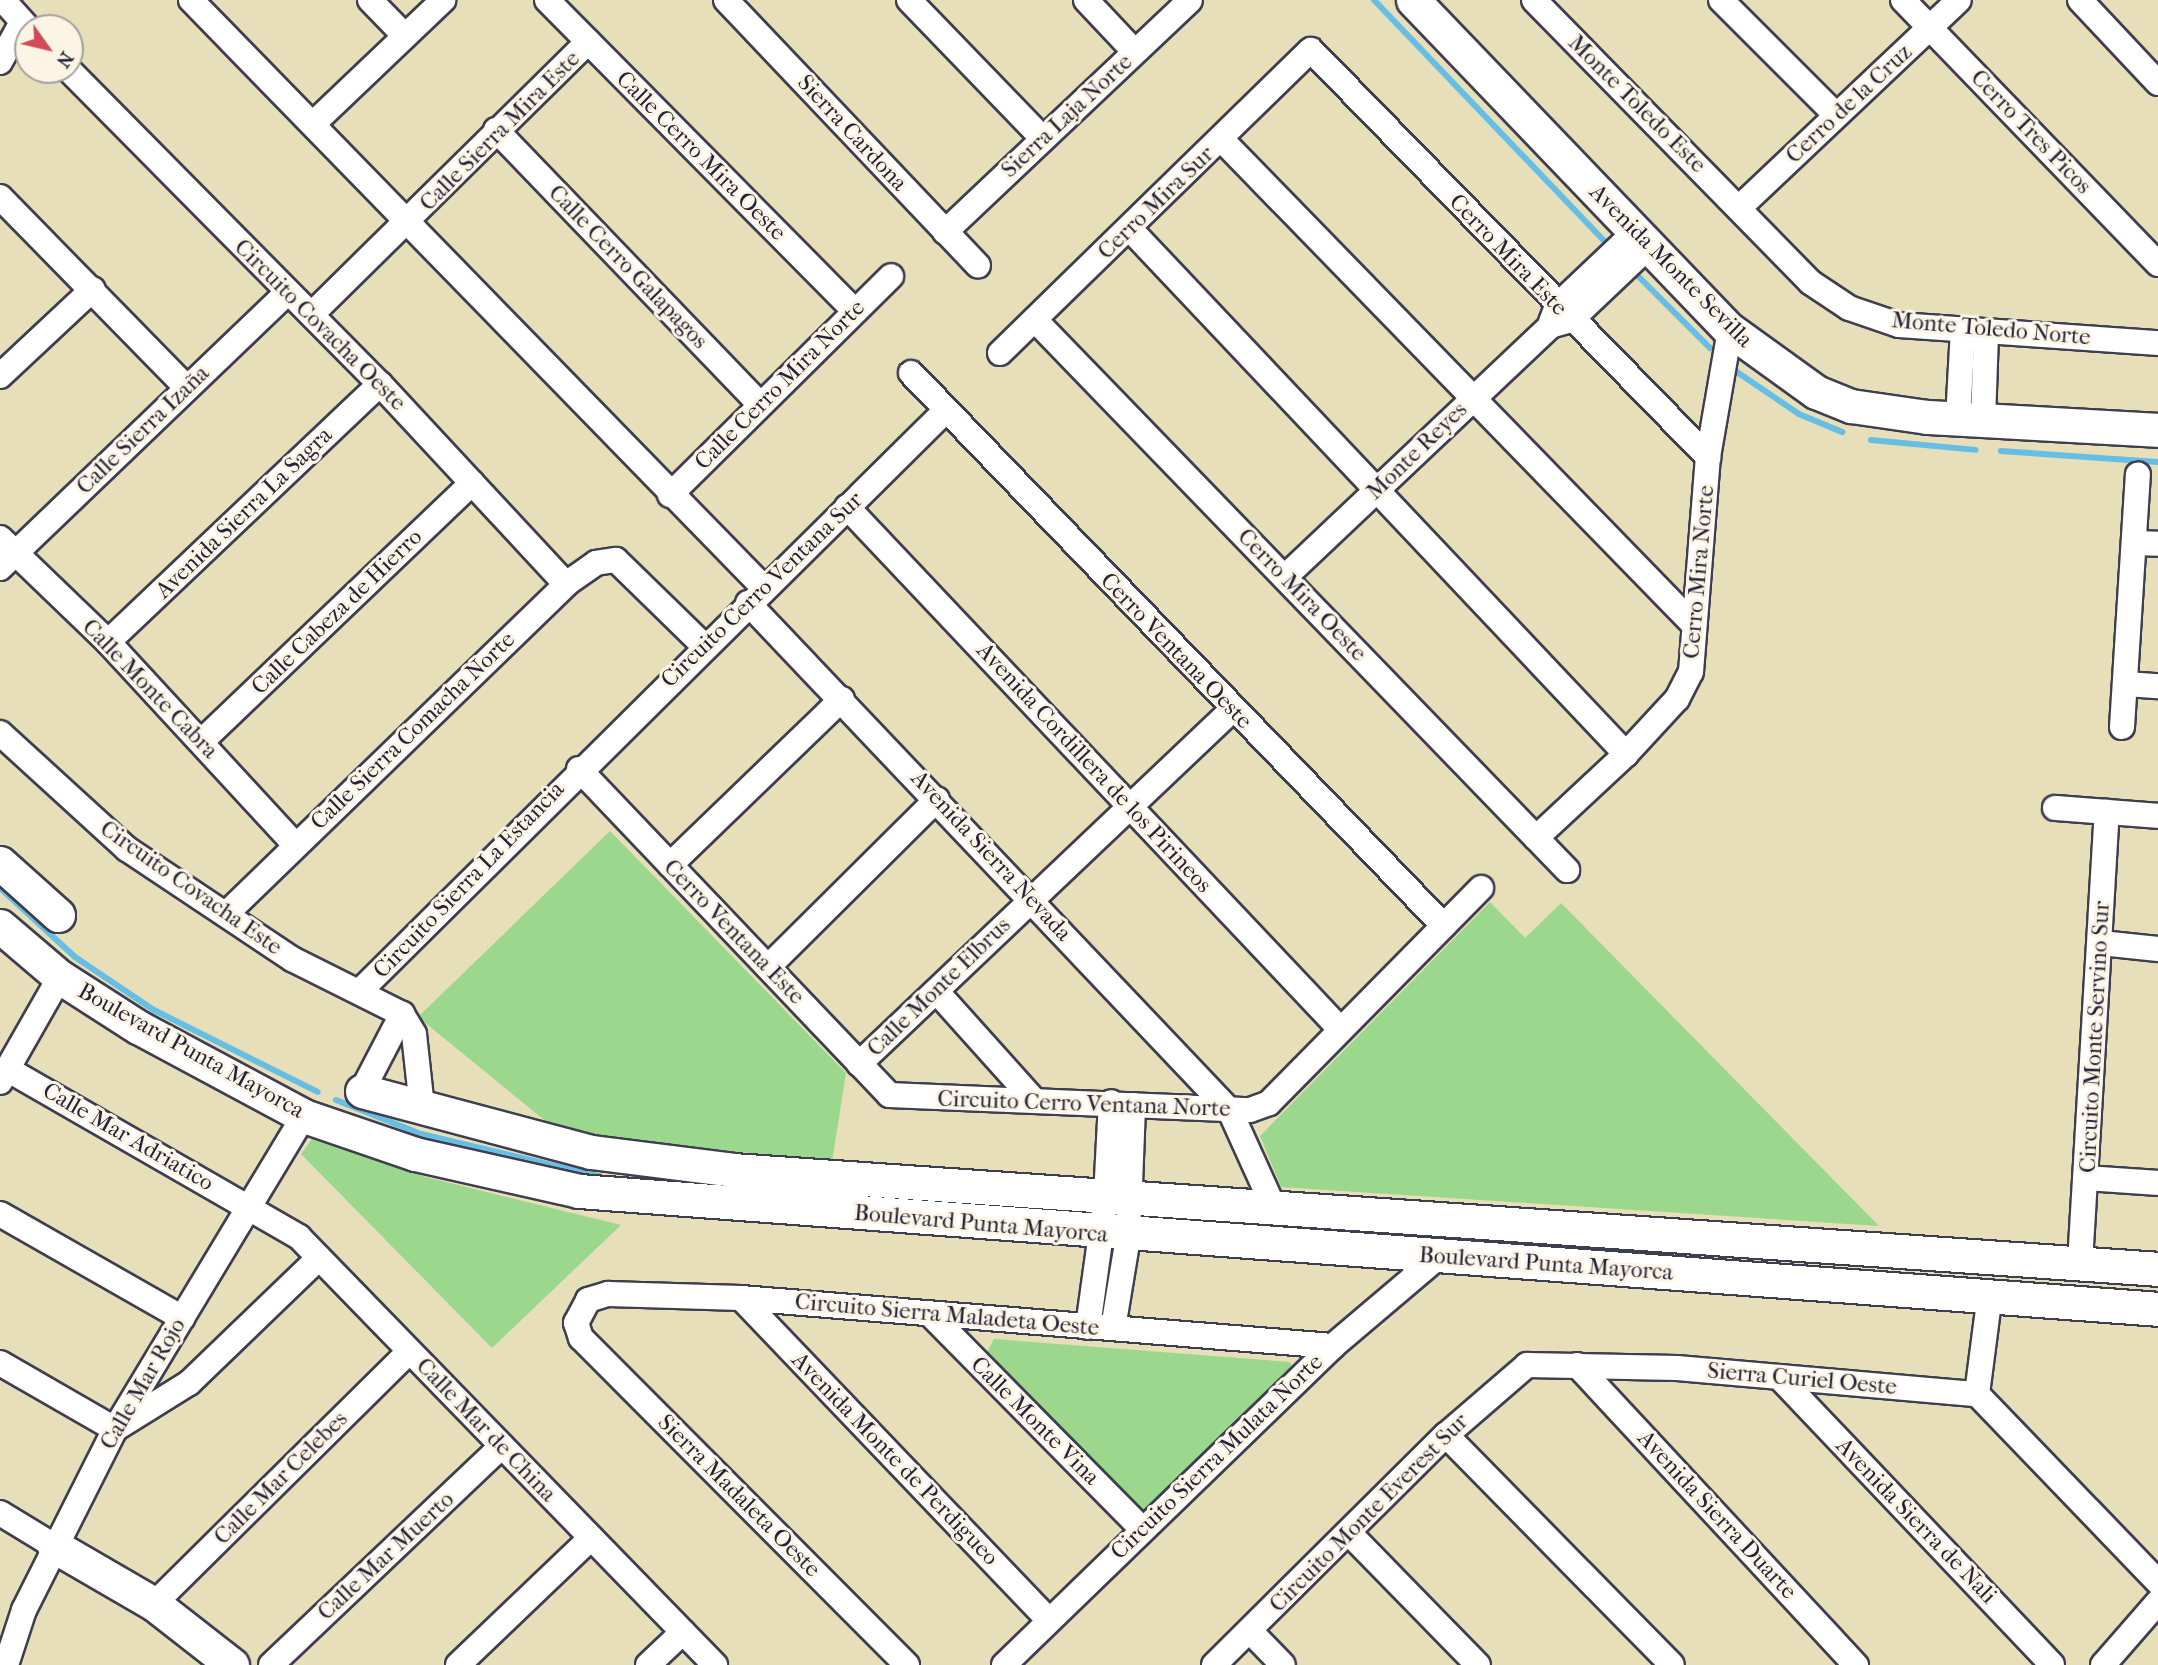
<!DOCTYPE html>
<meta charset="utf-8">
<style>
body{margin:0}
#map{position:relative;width:2158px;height:1665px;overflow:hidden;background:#e6dfba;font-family:"IM FELL French Canon",serif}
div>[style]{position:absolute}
.green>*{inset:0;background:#9bd88d}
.stream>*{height:6px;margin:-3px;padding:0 3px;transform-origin:3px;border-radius:3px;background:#67bee4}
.roads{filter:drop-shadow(2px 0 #3f3e4e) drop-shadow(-2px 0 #3f3e4e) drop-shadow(0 2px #3f3e4e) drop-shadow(0 -2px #3f3e4e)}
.street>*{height:24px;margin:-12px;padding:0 12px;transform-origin:12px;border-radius:12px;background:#fff}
.secondary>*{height:33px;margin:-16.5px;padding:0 16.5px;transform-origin:16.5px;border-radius:16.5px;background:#fff}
span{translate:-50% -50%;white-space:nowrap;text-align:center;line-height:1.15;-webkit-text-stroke:6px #fcf5e5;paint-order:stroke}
.street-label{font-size:23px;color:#22223b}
.north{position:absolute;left:14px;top:14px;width:70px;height:70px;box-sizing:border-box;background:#fcf5e5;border:2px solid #a5a1a1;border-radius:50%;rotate:124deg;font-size:19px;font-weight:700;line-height:28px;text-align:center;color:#22223b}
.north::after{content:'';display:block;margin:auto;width:24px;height:32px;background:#d1495b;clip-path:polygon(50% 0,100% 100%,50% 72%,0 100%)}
</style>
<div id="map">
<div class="green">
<i style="clip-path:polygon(610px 831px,846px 1073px,832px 1162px,559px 1132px,418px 1017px)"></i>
<i style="clip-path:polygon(1490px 902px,1525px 938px,1561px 903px,1879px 1226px,1281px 1187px,1260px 1136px)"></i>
<i style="clip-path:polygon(312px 1139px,426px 1177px,621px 1225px,492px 1348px,301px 1154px)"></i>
<i style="clip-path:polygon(994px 1339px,1290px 1362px,1293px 1369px,1144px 1512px,987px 1352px)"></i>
</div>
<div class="stream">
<i style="left:1374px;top:0;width:333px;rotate:46.3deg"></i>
<i style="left:1638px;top:276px;width:102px;rotate:45deg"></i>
<i style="left:1734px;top:370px;width:78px;rotate:34.1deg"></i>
<i style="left:1799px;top:414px;width:47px;rotate:22.7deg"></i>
<i style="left:1871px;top:440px;width:105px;rotate:5.4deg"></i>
<i style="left:2001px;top:451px;width:157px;rotate:4deg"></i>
<i style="left:0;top:888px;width:102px;rotate:42.6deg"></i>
<i style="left:75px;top:957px;width:95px;rotate:33.9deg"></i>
<i style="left:154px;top:1010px;width:183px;rotate:26.6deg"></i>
<i style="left:336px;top:1100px;width:92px;rotate:21.8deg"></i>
<i style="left:421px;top:1134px;width:183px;rotate:13.3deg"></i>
</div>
<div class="roads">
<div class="street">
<i style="left:3px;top:0;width:38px;rotate:48deg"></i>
<i style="left:191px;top:0;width:821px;rotate:45.74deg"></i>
<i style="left:370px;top:0;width:50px;rotate:45.8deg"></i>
<i style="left:547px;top:0;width:438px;rotate:45.3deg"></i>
<i style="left:726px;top:0;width:366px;rotate:46.5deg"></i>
<i style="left:909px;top:0;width:193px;rotate:46deg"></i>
<i style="left:1086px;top:0;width:71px;rotate:46.7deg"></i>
<i style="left:1534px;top:0;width:395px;rotate:45.6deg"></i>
<i style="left:1810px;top:282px;width:47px;rotate:33.7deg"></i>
<i style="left:1849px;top:308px;width:53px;rotate:18.8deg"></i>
<i style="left:1899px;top:325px;width:260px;rotate:4deg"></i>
<i style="left:1721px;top:0;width:163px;rotate:45deg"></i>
<i style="left:1903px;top:0;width:367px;rotate:46deg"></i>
<i style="left:2080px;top:0;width:114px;rotate:46.8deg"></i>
<i style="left:0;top:62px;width:46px;rotate:-61.2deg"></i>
<i style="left:69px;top:70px;width:442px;rotate:45.3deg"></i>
<i style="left:380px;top:384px;width:273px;rotate:47.1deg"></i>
<i style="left:313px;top:124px;width:180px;rotate:-43.6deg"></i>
<i style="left:496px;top:130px;width:380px;rotate:46.1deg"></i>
<i style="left:1222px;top:140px;width:675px;rotate:45.78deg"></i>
<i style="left:0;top:197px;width:266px;rotate:45.6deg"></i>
<i style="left:1740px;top:207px;width:301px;rotate:-43.4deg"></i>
<i style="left:1129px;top:228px;width:724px;rotate:46.62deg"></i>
<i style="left:945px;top:232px;width:337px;rotate:-43.4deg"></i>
<i style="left:312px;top:314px;width:388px;rotate:-44.6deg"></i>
<i style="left:1036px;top:321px;width:764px;rotate:45.95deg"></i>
<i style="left:1551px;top:322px;width:17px;rotate:-69deg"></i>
<i style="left:1557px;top:306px;width:108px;rotate:-43.5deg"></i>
<i style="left:1000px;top:353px;width:434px;rotate:-44.3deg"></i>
<i style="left:1311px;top:50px;width:569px;rotate:45.71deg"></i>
<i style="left:911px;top:373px;width:768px;rotate:46.06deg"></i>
<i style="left:0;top:376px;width:127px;rotate:-43.1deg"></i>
<i style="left:1958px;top:419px;width:90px;rotate:-86.8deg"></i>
<i style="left:1983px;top:420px;width:88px;rotate:-88deg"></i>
<i style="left:670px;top:495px;width:311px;rotate:-44.7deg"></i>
<i style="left:847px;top:507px;width:719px;rotate:46.63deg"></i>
<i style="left:0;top:538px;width:150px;rotate:43.9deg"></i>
<i style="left:108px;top:642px;width:276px;rotate:47.3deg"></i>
<i style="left:2135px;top:543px;width:23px;rotate:2deg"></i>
<i style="left:0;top:568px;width:397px;rotate:-43.8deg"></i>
<i style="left:1285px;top:577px;width:365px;rotate:-43.4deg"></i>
<i style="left:1550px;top:326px;width:22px;rotate:-16deg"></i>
<i style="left:1571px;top:320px;width:106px;rotate:-43.5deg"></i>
<i style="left:748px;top:603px;width:700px;rotate:46.5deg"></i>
<i style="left:1230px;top:1111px;width:107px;rotate:65.6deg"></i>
<i style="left:108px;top:642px;width:375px;rotate:-43.5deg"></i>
<i style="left:2126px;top:684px;width:32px;rotate:4deg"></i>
<i style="left:2122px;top:727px;width:253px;rotate:-86.4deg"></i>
<i style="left:0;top:733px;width:172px;rotate:42.4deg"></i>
<i style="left:127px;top:849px;width:198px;rotate:33.7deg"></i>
<i style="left:292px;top:959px;width:123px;rotate:26.6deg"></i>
<i style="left:402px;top:1014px;width:23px;rotate:59deg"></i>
<i style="left:414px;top:1034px;width:74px;rotate:83.8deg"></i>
<i style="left:201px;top:742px;width:375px;rotate:-43.7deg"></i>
<i style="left:579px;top:769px;width:450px;rotate:46.4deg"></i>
<i style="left:889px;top:1095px;width:361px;rotate:2.4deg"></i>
<i style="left:1250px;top:1110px;width:20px;rotate:-20deg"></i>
<i style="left:1269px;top:1103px;width:302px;rotate:-45.4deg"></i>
<i style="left:2055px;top:808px;width:103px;rotate:4.4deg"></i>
<i style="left:1536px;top:838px;width:123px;rotate:-43deg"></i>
<i style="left:1626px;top:754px;width:75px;rotate:-47.2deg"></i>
<i style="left:1677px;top:699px;width:30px;rotate:-63deg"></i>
<i style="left:1691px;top:672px;width:216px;rotate:-85.5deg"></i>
<i style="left:1708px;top:457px;width:129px;rotate:-80.2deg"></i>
<i style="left:670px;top:865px;width:239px;rotate:-44deg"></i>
<i style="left:226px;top:914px;width:474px;rotate:-44.1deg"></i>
<i style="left:566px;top:584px;width:37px;rotate:-35deg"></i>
<i style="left:596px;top:563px;width:20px;rotate:-9deg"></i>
<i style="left:616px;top:560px;width:123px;rotate:44.3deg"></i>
<i style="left:2101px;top:943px;width:57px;rotate:6deg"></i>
<i style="left:768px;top:967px;width:238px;rotate:-44.8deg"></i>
<i style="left:359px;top:992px;width:825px;rotate:-44.75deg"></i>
<i style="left:937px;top:992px;width:144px;rotate:48.1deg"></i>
<i style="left:859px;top:1064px;width:516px;rotate:-43.51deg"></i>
<i style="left:7px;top:1069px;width:337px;rotate:29.9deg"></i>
<i style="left:299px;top:1237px;width:597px;rotate:45.81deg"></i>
<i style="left:0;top:1082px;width:121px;rotate:-60.3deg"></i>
<i style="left:362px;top:1091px;width:87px;rotate:-62.5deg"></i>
<i style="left:2087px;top:1178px;width:71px;rotate:4deg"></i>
<i style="left:0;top:1214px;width:210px;rotate:29.7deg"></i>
<i style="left:2080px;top:1263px;width:452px;rotate:-86.6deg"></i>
<i style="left:741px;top:1298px;width:446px;rotate:46.3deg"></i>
<i style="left:929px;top:1313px;width:303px;rotate:45.4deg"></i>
<i style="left:1088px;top:1327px;width:131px;rotate:-82.1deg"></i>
<i style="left:1106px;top:1197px;width:95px;rotate:-87deg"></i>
<i style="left:1113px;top:1328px;width:92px;rotate:-80.6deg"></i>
<i style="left:1128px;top:1237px;width:132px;rotate:-87.8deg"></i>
<i style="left:0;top:1363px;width:133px;rotate:29.9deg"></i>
<i style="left:115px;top:1429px;width:87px;rotate:-31.9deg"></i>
<i style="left:189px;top:1383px;width:180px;rotate:-43.9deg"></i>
<i style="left:1577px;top:1365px;width:410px;rotate:47.1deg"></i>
<i style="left:1780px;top:1378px;width:395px;rotate:46.5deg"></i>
<i style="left:1977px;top:1394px;width:261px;rotate:46.1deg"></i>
<i style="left:1446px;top:1435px;width:322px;rotate:45.5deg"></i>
<i style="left:0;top:1513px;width:63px;rotate:31.4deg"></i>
<i style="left:1350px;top:1534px;width:183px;rotate:45.7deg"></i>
<i style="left:154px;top:1604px;width:359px;rotate:-44.7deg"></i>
<i style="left:1250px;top:1631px;width:47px;rotate:45.9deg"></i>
<i style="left:6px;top:1665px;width:58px;rotate:-71.9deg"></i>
<i style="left:24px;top:1610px;width:203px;rotate:-63.3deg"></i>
<i style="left:115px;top:1429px;width:366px;rotate:-58.9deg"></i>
<i style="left:271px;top:1665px;width:318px;rotate:-43.5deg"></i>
<i style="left:458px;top:1665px;width:184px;rotate:-43.7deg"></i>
<i style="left:648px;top:1665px;width:48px;rotate:-43.3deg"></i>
<i style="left:907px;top:1665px;width:462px;rotate:-134.9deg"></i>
<i style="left:581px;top:1338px;width:16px;rotate:-108deg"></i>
<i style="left:576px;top:1323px;width:26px;rotate:-62deg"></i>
<i style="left:588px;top:1300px;width:21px;rotate:-17deg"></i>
<i style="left:608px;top:1294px;width:133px;rotate:1.7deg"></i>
<i style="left:741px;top:1298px;width:594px;rotate:4.64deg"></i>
<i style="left:1004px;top:1665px;width:458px;rotate:-44.1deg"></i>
<i style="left:1333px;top:1346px;width:138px;rotate:-40.3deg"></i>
<i style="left:1214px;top:1665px;width:327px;rotate:-44.8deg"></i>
<i style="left:1446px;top:1435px;width:107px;rotate:-40.8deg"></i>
<i style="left:1527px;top:1365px;width:150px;rotate:1.1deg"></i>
<i style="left:1677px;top:1368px;width:301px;rotate:5deg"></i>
<i style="left:1977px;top:1394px;width:101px;rotate:-82.6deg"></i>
<i style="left:2103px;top:1665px;width:84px;rotate:-48.9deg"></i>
</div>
<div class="secondary">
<i style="left:1413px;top:0;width:458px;rotate:46.2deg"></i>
<i style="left:1730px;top:330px;width:106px;rotate:35.8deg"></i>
<i style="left:1816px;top:392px;width:38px;rotate:22deg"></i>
<i style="left:1851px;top:406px;width:77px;rotate:8.2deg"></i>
<i style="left:1927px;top:417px;width:231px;rotate:3.2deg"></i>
<i style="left:0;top:863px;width:78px;rotate:41.9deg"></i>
<i style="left:0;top:926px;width:79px;rotate:40.4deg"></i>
<i style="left:60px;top:977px;width:93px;rotate:32.7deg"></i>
<i style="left:138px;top:1027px;width:188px;rotate:28.2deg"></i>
<i style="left:304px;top:1116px;width:117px;rotate:18.9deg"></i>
<i style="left:415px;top:1154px;width:168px;rotate:12.7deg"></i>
<i style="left:579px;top:1191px;width:1583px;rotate:4.27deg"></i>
<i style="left:362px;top:1091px;width:237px;rotate:14.9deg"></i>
<i style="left:591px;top:1152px;width:143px;rotate:7.2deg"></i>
<i style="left:733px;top:1170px;width:1428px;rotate:3.97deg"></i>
<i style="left:54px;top:1546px;width:116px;rotate:30.1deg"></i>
<i style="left:154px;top:1604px;width:99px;rotate:38deg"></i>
</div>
</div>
<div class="street-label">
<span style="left:1637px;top:104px;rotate:45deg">Monte Toledo Este</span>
<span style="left:1849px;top:104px;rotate:-43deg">Cerro de la Cruz</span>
<span style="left:1067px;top:116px;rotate:-43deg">Sierra Laja Norte</span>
<span style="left:500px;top:131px;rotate:-45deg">Calle Sierra Mira Este</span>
<span style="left:2031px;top:132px;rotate:46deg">Cerro Tres Picos</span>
<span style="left:852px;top:133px;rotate:47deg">Sierra Cardona</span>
<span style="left:701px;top:156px;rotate:45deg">Calle Cerro Mira Oeste</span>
<span style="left:1156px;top:203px;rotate:-44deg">Cerro Mira Sur</span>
<span style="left:1508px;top:255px;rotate:46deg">Cerro Mira Este</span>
<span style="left:1671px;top:266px;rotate:45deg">Avenida Monte Sevilla</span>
<span style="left:628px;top:267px;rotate:46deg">Calle Cerro Galapagos</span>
<span style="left:320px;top:325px;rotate:45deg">Circuito Covacha Oeste</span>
<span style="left:1991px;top:329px;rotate:5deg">Monte Toledo Norte</span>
<span style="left:780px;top:385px;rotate:-45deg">Calle Cerro Mira Norte</span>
<span style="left:143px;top:430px;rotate:-44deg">Calle Sierra Izaña</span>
<span style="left:1417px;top:451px;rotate:-44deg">Monte Reyes</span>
<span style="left:244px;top:513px;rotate:-44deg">Avenida Sierra La Sagra</span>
<span style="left:1699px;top:572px;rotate:-85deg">Cerro Mira Norte</span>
<span style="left:762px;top:590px;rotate:-44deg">Circuito Cerro Ventana Sur</span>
<span style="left:1302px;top:595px;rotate:46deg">Cerro Mira Oeste</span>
<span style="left:337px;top:612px;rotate:-44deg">Calle Cabeza de Hierro</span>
<span style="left:1176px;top:651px;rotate:46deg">Cerro Ventana Oeste</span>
<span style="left:150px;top:689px;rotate:46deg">Calle Monte Cabra</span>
<span style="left:413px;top:731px;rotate:-44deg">Calle Sierra Comacha Norte</span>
<span style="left:1094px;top:768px;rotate:47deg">Avenida Cordillera de los Pirineos</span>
<span style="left:991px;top:856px;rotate:47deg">Avenida Sierra Nevada</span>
<span style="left:469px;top:880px;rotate:-46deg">Circuito Sierra La Estancia</span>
<span style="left:191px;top:888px;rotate:35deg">Circuito Covacha Este</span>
<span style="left:734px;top:932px;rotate:46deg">Cerro Ventana Este</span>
<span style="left:939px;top:987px;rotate:-44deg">Calle Monte Elbrus</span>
<span style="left:2095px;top:1037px;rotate:-87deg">Circuito Monte Servino Sur</span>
<span style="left:191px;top:1051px;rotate:29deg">Boulevard Punta Mayorca</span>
<span style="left:1084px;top:1104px;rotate:2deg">Circuito Cerro Ventana Norte</span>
<span style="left:128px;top:1137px;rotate:30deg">Calle Mar Adriatico</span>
<span style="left:981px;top:1224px;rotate:5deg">Boulevard Punta Mayorca</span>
<span style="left:1546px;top:1264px;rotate:4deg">Boulevard Punta Mayorca</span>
<span style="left:947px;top:1315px;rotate:5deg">Circuito Sierra Maladeta Oeste</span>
<span style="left:1802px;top:1379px;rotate:5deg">Sierra Curiel Oeste</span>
<span style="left:143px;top:1384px;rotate:-60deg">Calle Mar Rojo</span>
<span style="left:1035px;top:1421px;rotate:45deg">Calle Monte Vina</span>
<span style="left:486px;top:1430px;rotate:46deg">Calle Mar de China</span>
<span style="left:1217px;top:1457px;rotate:-44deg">Circuito Sierra Mulata Norte</span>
<span style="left:895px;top:1459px;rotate:46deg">Avenida Monte de Perdigueo</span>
<span style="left:281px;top:1478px;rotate:-45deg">Calle Mar Celebes</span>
<span style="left:739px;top:1496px;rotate:45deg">Sierra Madaleta Oeste</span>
<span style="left:1369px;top:1513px;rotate:-45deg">Circuito Monte Everest Sur</span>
<span style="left:1717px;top:1515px;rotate:47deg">Avenida Sierra Duarte</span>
<span style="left:1916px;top:1521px;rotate:46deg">Avenida Sierra de Nali</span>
<span style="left:386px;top:1556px;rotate:-43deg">Calle Mar Muerto</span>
</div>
<div class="north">N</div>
</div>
